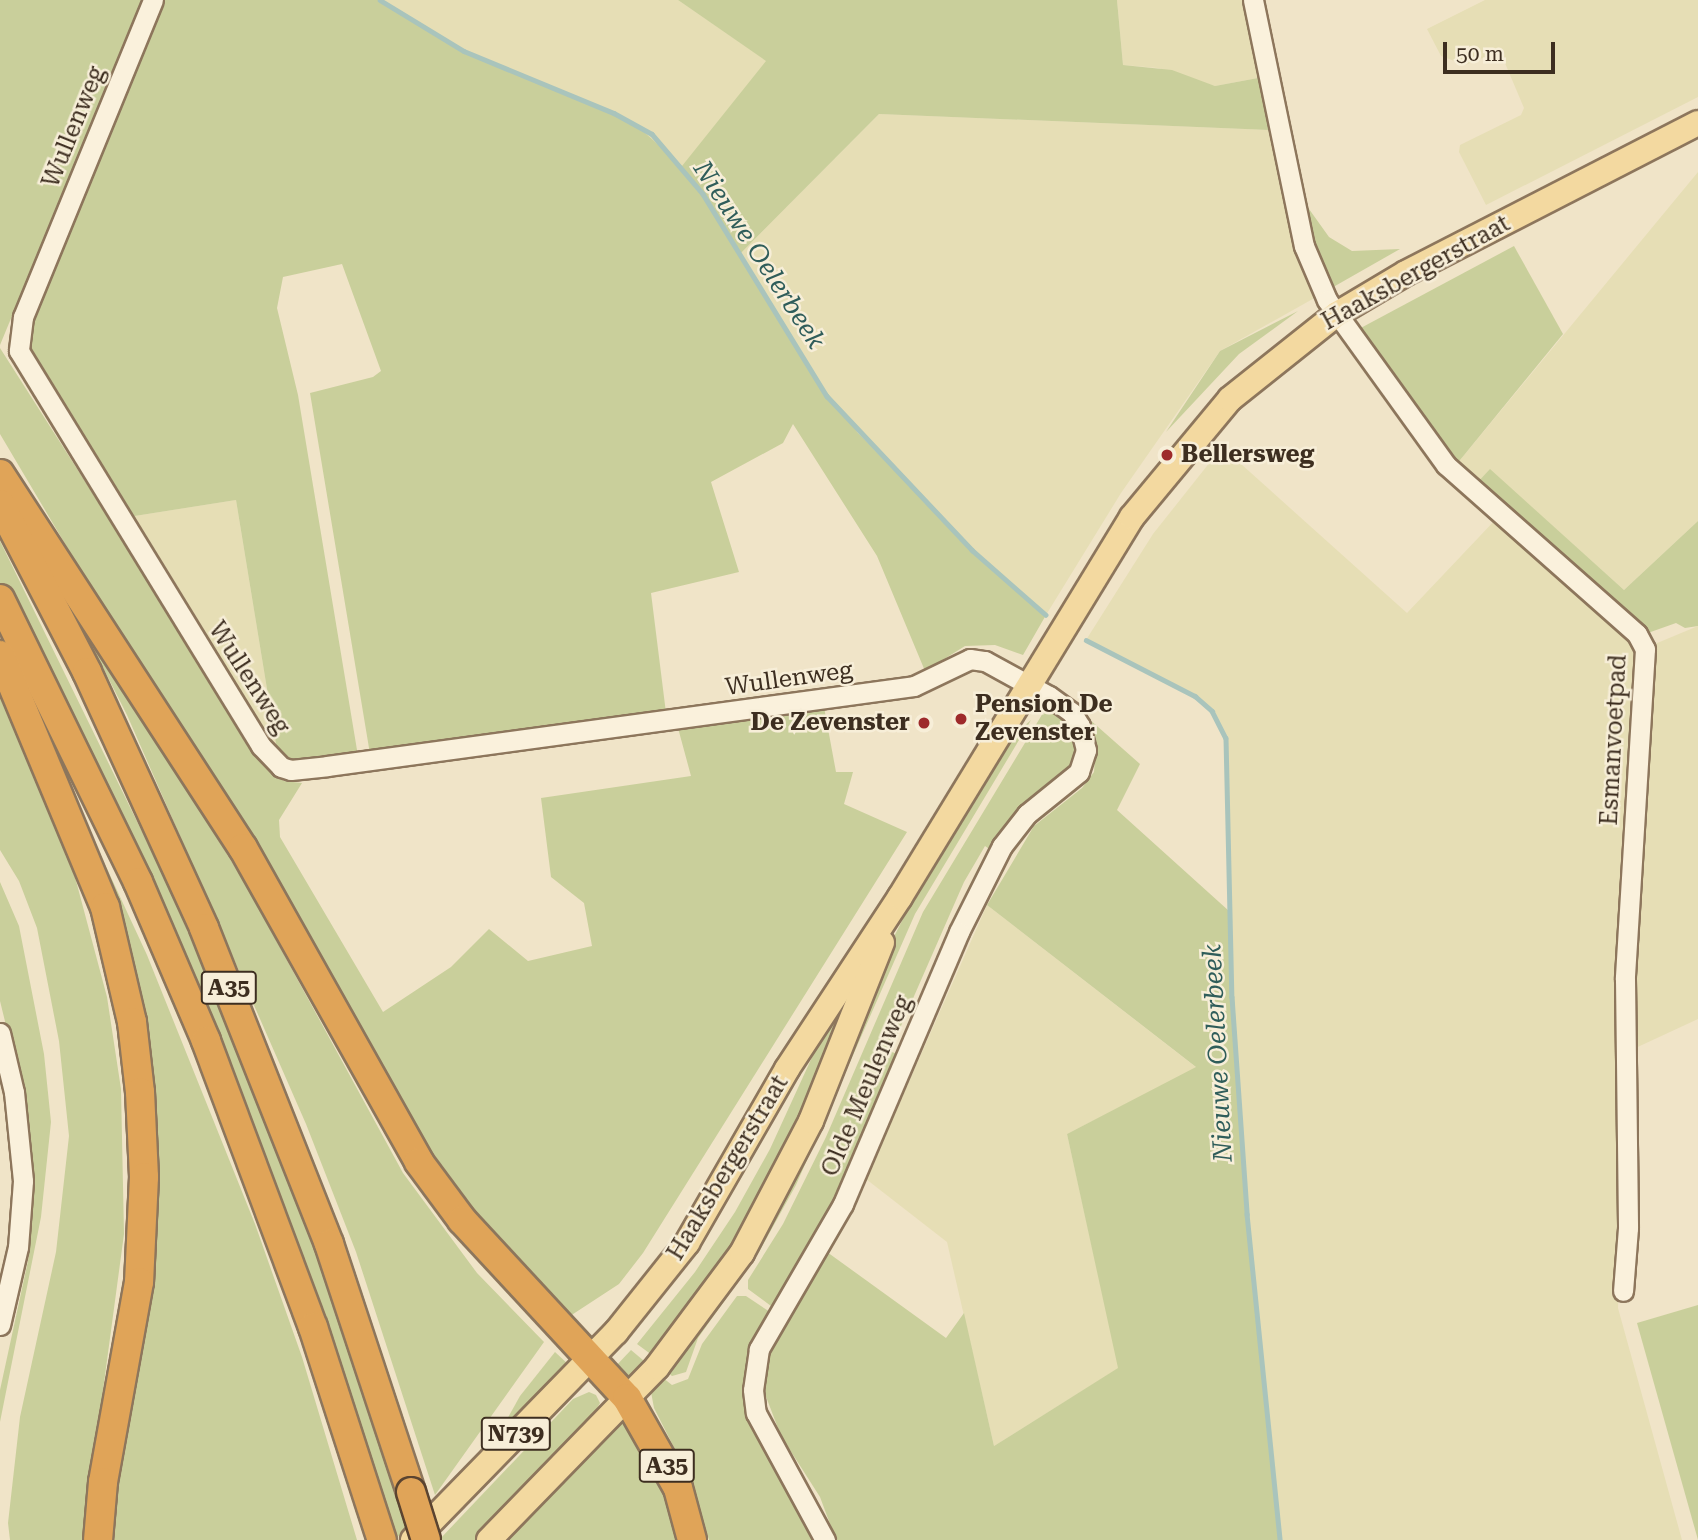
<!DOCTYPE html>
<style>
body{margin:0}
#map{position:relative;width:1698px;height:1540px;overflow:hidden;background:#f0e4c8;font-family:"Roboto Serif",serif}
div>[style]{position:absolute}
.farmland>*{inset:0;background:#e6deb5}
.green>*{inset:0;background:#c9cf9b}
.stream>*{height:4.5px;margin:-2.25px;padding:0 2.25px;transform-origin:2.25px;border-radius:2.25px;background:#a9c4bc}
.roads{filter:drop-shadow(2px 0 #8d765c) drop-shadow(-2px 0 #8d765c) drop-shadow(0 2px #8d765c) drop-shadow(0 -2px #8d765c)}
.minor>*{height:19px;margin:-9.5px;padding:0 9.5px;transform-origin:9.5px;border-radius:9.5px;background:#faf1dc}
.major>*{height:24px;margin:-12px;padding:0 12px;transform-origin:12px;border-radius:12px;background:#f3d9a0}
.highway>*{height:28px;margin:-14px;padding:0 14px;transform-origin:14px;border-radius:14px;background:#e0a458}
.bridges{filter:drop-shadow(2px 0 #5b4430) drop-shadow(-2px 0 #5b4430) drop-shadow(0 2px #5b4430) drop-shadow(0 -2px #5b4430)}
.highway-bridge>*{height:28px;margin:-14px;padding:0 14px;transform-origin:14px;border-radius:14px;background:#e0a458}
.dots>*{width:19px;height:19px;translate:-50% -50%;box-sizing:border-box;border:4px solid #f7eed8;border-radius:50%}
span{translate:-50% -50%;white-space:nowrap;text-align:center;line-height:1.15;-webkit-text-stroke:5px #f7eed8;paint-order:stroke}
.shield-label span{padding:2px 5px;background:#f7eed8;border:2px solid;border-radius:5px;-webkit-text-stroke-width:0}
.shield-label{font-size:23px;color:#3d2e20;font-weight:700}
.street-label{font-size:24px;color:#3d2e20}
.poi-label{font-size:24px;color:#3d2e20;font-weight:700}
.left{translate:0 -50%;text-align:left}
.right{translate:-100% -50%;text-align:right}
.water-label{font-size:26px;color:#2f5d5a;font-style:italic}
.scale{position:absolute;left:1443px;top:42px;width:112px;height:32px;box-sizing:border-box;border:4px solid #3d2e20;border-top:0;padding-left:9px;font-size:21px;line-height:24px;white-space:nowrap;color:#3d2e20;-webkit-text-stroke:5px #f7eed8;paint-order:stroke}
</style>
<div id="map">
<div class="farmland">
<i style="clip-path:polygon(380px 0,678px 0,767px 61px,682px 167px,634px 123px,464px 51px)"></i>
<i style="clip-path:polygon(1117px 0,1242px 0,1258px 78px,1215px 86px,1158px 68px,1123px 65px)"></i>
<i style="clip-path:polygon(1485px 0,1698px 0,1698px 97px,1486px 205px,1459px 152px,1460px 145px,1521px 115px,1524px 108px,1502px 56px,1496px 53px,1465px 65px,1441px 56px,1427px 29px)"></i>
<i style="clip-path:polygon(879px 114px,1269px 130px,1291px 228px,1318px 296px,1220px 351px,1121px 493px,1046px 615px,972px 550px,858px 433px,803px 361px,739px 255px)"></i>
<i style="clip-path:polygon(1698px 172px,1698px 521px,1624px 590px,1490px 470px,1476px 484px,1456px 465px)"></i>
<i style="clip-path:polygon(1222px 447px,1407px 613px,1497px 518px,1639px 649px,1618px 1308px,1682px 1540px,1280px 1540px,1247px 1214px,1232px 997px,1226px 738px,1212px 711px,1195px 696px,1086px 640px,1153px 534px)"></i>
<i style="clip-path:polygon(236px 500px,278px 756px,122px 518px)"></i>
<i style="clip-path:polygon(1698px 626px,1698px 1019px,1629px 1051px,1650px 646px)"></i>
<i style="clip-path:polygon(987px 905px,1197px 1068px,1067px 1134px,1119px 1368px,994px 1446px,947px 1242px,866px 1179px)"></i>
</div>
<div class="green">
<i style="clip-path:polygon(0 0,143px 0,0 345px)"></i>
<i style="clip-path:polygon(159px 0,380px 0,464px 51px,634px 123px,682px 166px,766px 61px,678px 0,1117px 0,1123px 65px,1172px 70px,1215px 86px,1258px 78px,1269px 130px,879px 114px,739px 255px,803px 361px,858px 433px,972px 550px,1046px 615px,1023px 655px,995px 645px,965px 646px,925px 671px,877px 556px,793px 424px,783px 443px,711px 482px,739px 572px,651px 593px,666px 713px,370px 754px,310px 393px,373px 377px,381px 371px,342px 264px,283px 277px,277px 308px,298px 395px,358px 756px,295px 765px,278px 756px,236px 500px,122px 518px,29px 355px,31px 310px)"></i>
<i style="clip-path:polygon(1299px 195px,1329px 237px,1352px 251px,1400px 249px,1328px 290px)"></i>
<i style="clip-path:polygon(1514px 246px,1563px 334px,1456px 465px,1357px 330px)"></i>
<i style="clip-path:polygon(1298px 311px,1239px 354px,1166px 432px,1220px 351px)"></i>
<i style="clip-path:polygon(0 348px,269px 770px,284px 781px,302px 783px,279px 820px,280px 837px,383px 1012px,451px 967px,489px 929px,528px 961px,592px 946px,584px 903px,551px 877px,541px 798px,691px 776px,678px 728px,824px 707px,836px 772px,853px 772px,844px 804px,907px 832px,643px 1253px,619px 1284px,567px 1318px,437px 1172px,0 434px)"></i>
<i style="clip-path:polygon(1490px 469px,1624px 590px,1698px 521px,1698px 626px,1685px 628px,1676px 623px,1645px 634px,1476px 484px)"></i>
<i style="clip-path:polygon(0 541px,171px 891px,305px 1216px,408px 1526px,395px 1540px,346px 1401px,0 586px)"></i>
<i style="clip-path:polygon(56px 575px,246px 885px,403px 1173px,477px 1273px,544px 1342px,435px 1495px,356px 1252px,306px 1124px,127px 715px)"></i>
<i style="clip-path:polygon(0 688px,75px 877px,107px 997px,121px 1089px,124px 1234px,92px 1472px,92px 1540px,10px 1540px,8px 1523px,20px 1417px,56px 1252px,69px 1136px,59px 1041px,37px 928px,19px 881px,0 850px)"></i>
<i style="clip-path:polygon(1046px 708px,1069px 716px,1082px 757px,992px 851px,985px 846px,964px 882px,890px 1051px,901px 1056px,854px 1158px,778px 1305px,771px 1306px,748px 1289px,748px 1280px,783px 1224px,826px 1137px,923px 912px)"></i>
<i style="clip-path:polygon(1080px 711px,1140px 764px,1117px 810px,1229px 911px,1247px 1214px,1280px 1540px,836px 1540px,820px 1497px,781px 1436px,765px 1394px,768px 1353px,827px 1252px,946px 1338px,964px 1313px,994px 1446px,1118px 1368px,1067px 1134px,1196px 1067px,987px 905px,1034px 826px,1082px 788px,1094px 772px,1096px 743px)"></i>
<i style="clip-path:polygon(1031px 720px,915px 914px,796px 1185px,759px 1252px,698px 1338px,686px 1372px,672px 1376px,662px 1368px,697px 1324px,905px 915px,1006px 742px)"></i>
<i style="clip-path:polygon(52px 750px,147px 955px,255px 1224px,302px 1357px,357px 1540px,114px 1540px,148px 1109px)"></i>
<i style="clip-path:polygon(0 882px,19px 926px,44px 1054px,51px 1122px,41px 1217px,0 1422px,0 1390px,28px 1261px,33px 1208px,28px 1115px,0 1001px)"></i>
<i style="clip-path:polygon(865px 966px,765px 1205px,656px 1358px,637px 1344px,695px 1272px,735px 1212px,770px 1149px,830px 1018px)"></i>
<i style="clip-path:polygon(737px 1296px,746px 1296px,770px 1312px,760px 1333px,761px 1446px,812px 1540px,709px 1540px,688px 1475px,654px 1408px,651px 1392px,658px 1374px,672px 1385px,688px 1379px,702px 1344px)"></i>
<i style="clip-path:polygon(1698px 1305px,1698px 1540px,1637px 1323px)"></i>
<i style="clip-path:polygon(631px 1350px,650px 1366px,629px 1389px,614px 1368px)"></i>
<i style="clip-path:polygon(555px 1352px,569px 1365px,482px 1464px,520px 1396px)"></i>
<i style="clip-path:polygon(589px 1392px,596px 1395px,600px 1403px,591px 1419px,476px 1540px,439px 1540px,573px 1399px)"></i>
<i style="clip-path:polygon(625px 1416px,667px 1496px,680px 1540px,504px 1540px)"></i>
</div>
<div class="stream">
<i style="left:380px;top:0;width:98px;rotate:31.3deg"></i>
<i style="left:464px;top:51px;width:162px;rotate:22.5deg"></i>
<i style="left:614px;top:113px;width:43px;rotate:28.9deg"></i>
<i style="left:652px;top:134px;width:79px;rotate:49.6deg"></i>
<i style="left:703px;top:194px;width:237px;rotate:58.5deg"></i>
<i style="left:827px;top:396px;width:212px;rotate:46.7deg"></i>
<i style="left:972px;top:550px;width:98px;rotate:41.3deg"></i>
<i style="left:1086px;top:640px;width:123px;rotate:27.2deg"></i>
<i style="left:1195px;top:696px;width:23px;rotate:41deg"></i>
<i style="left:1212px;top:711px;width:30px;rotate:63deg"></i>
<i style="left:1226px;top:738px;width:259px;rotate:88.7deg"></i>
<i style="left:1232px;top:997px;width:218px;rotate:86deg"></i>
<i style="left:1247px;top:1214px;width:328px;rotate:84.2deg"></i>
</div>
<div class="roads">
<div class="minor">
<i style="left:153px;top:0;width:343px;rotate:112.3deg"></i>
<i style="left:23px;top:317px;width:34px;rotate:97deg"></i>
<i style="left:19px;top:351px;width:463px;rotate:58.5deg"></i>
<i style="left:261px;top:746px;width:29px;rotate:46deg"></i>
<i style="left:281px;top:767px;width:10px;rotate:17deg"></i>
<i style="left:291px;top:770px;width:36px;rotate:-6deg"></i>
<i style="left:327px;top:766px;width:592px;rotate:-7.76deg"></i>
<i style="left:914px;top:686px;width:62px;rotate:-25.7deg"></i>
<i style="left:970px;top:659px;width:15px;rotate:8deg"></i>
<i style="left:985px;top:661px;width:73px;rotate:28.7deg"></i>
<i style="left:1049px;top:696px;width:29px;rotate:36deg"></i>
<i style="left:1072px;top:713px;width:15px;rotate:58deg"></i>
<i style="left:1080px;top:726px;width:25px;rotate:76deg"></i>
<i style="left:1086px;top:750px;width:23px;rotate:108deg"></i>
<i style="left:1079px;top:772px;width:67px;rotate:141.1deg"></i>
<i style="left:1027px;top:814px;width:41px;rotate:128deg"></i>
<i style="left:1002px;top:846px;width:96px;rotate:116.6deg"></i>
<i style="left:959px;top:932px;width:296px;rotate:113.1deg"></i>
<i style="left:843px;top:1204px;width:168px;rotate:120.1deg"></i>
<i style="left:759px;top:1349px;width:41px;rotate:98.3deg"></i>
<i style="left:753px;top:1390px;width:23px;rotate:83deg"></i>
<i style="left:756px;top:1413px;width:145px;rotate:61.5deg"></i>
<i style="left:1253px;top:0;width:251px;rotate:78.3deg"></i>
<i style="left:1304px;top:246px;width:59px;rotate:66.9deg"></i>
<i style="left:1327px;top:300px;width:203px;rotate:54.2deg"></i>
<i style="left:1446px;top:465px;width:255px;rotate:41.5deg"></i>
<i style="left:1637px;top:634px;width:17px;rotate:62deg"></i>
<i style="left:1645px;top:649px;width:331px;rotate:93.5deg"></i>
<i style="left:1625px;top:979px;width:249px;rotate:89.3deg"></i>
<i style="left:1628px;top:1228px;width:63px;rotate:94.5deg"></i>
<i style="left:0;top:1033px;width:61px;rotate:76.7deg"></i>
<i style="left:14px;top:1092px;width:89px;rotate:84.2deg"></i>
<i style="left:23px;top:1181px;width:66px;rotate:94.3deg"></i>
<i style="left:18px;top:1247px;width:80px;rotate:103deg"></i>
</div>
<div class="major">
<i style="left:413px;top:1540px;width:291px;rotate:-45.7deg"></i>
<i style="left:616px;top:1332px;width:114px;rotate:-51.4deg"></i>
<i style="left:687px;top:1243px;width:201px;rotate:-60.1deg"></i>
<i style="left:787px;top:1069px;width:206px;rotate:-56.7deg"></i>
<i style="left:900px;top:897px;width:445px;rotate:-58.6deg"></i>
<i style="left:1132px;top:517px;width:153px;rotate:-50.3deg"></i>
<i style="left:1230px;top:399px;width:137px;rotate:-38.5deg"></i>
<i style="left:1337px;top:314px;width:80px;rotate:-30.7deg"></i>
<i style="left:1406px;top:273px;width:328px;rotate:-27.2deg"></i>
<i style="left:489px;top:1540px;width:241px;rotate:-45.8deg"></i>
<i style="left:657px;top:1367px;width:142px;rotate:-53.3deg"></i>
<i style="left:742px;top:1253px;width:149px;rotate:-62.4deg"></i>
<i style="left:811px;top:1121px;width:192px;rotate:-68.3deg"></i>
</div>
<div class="highway">
<i style="left:0;top:474px;width:446px;rotate:57deg"></i>
<i style="left:243px;top:848px;width:360px;rotate:60.7deg"></i>
<i style="left:419px;top:1162px;width:72px;rotate:53.4deg"></i>
<i style="left:462px;top:1220px;width:243px;rotate:47.2deg"></i>
<i style="left:627px;top:1398px;width:103px;rotate:60.5deg"></i>
<i style="left:678px;top:1488px;width:54px;rotate:74.9deg"></i>
<i style="left:0;top:504px;width:189px;rotate:62.6deg"></i>
<i style="left:87px;top:672px;width:281px;rotate:65.4deg"></i>
<i style="left:204px;top:928px;width:340px;rotate:68.4deg"></i>
<i style="left:329px;top:1244px;width:261px;rotate:71.7deg"></i>
<i style="left:0;top:599px;width:315px;rotate:64deg"></i>
<i style="left:138px;top:882px;width:173px;rotate:66.8deg"></i>
<i style="left:206px;top:1041px;width:305px;rotate:69.5deg"></i>
<i style="left:313px;top:1327px;width:224px;rotate:72.1deg"></i>
<i style="left:0;top:655px;width:273px;rotate:67.4deg"></i>
<i style="left:105px;top:907px;width:118px;rotate:76.8deg"></i>
<i style="left:132px;top:1022px;width:70px;rotate:83.5deg"></i>
<i style="left:140px;top:1092px;width:85px;rotate:87.3deg"></i>
<i style="left:144px;top:1177px;width:105px;rotate:92.7deg"></i>
<i style="left:139px;top:1282px;width:203px;rotate:100.2deg"></i>
<i style="left:103px;top:1482px;width:58px;rotate:94.9deg"></i>
</div>
</div>
<div class="bridges">
<div class="highway-bridge">
<i style="left:411px;top:1492px;width:50px;rotate:72.6deg"></i>
</div>
</div>
<div class="dots">
<i style="left:1167px;top:455px;background:#9e2a2b"></i>
<i style="left:961px;top:719px;background:#9e2a2b"></i>
<i style="left:924px;top:723px;background:#9e2a2b"></i>
</div>
<div class="shield-label">
<span style="left:229px;top:988px">A35</span>
<span style="left:516px;top:1434px">N739</span>
<span style="left:667px;top:1466px">A35</span>
</div>
<div class="street-label">
<span style="left:74px;top:127px;rotate:-68deg">Wullenweg</span>
<span style="left:1416px;top:273px;rotate:-29deg">Haaksbergerstraat</span>
<span style="left:249px;top:678px;rotate:57deg">Wullenweg</span>
<span style="left:789px;top:679px;rotate:-8deg">Wullenweg</span>
<span style="left:1614px;top:740px;rotate:-87deg">Esmanvoetpad</span>
<span style="left:867px;top:1086px;rotate:-67deg">Olde Meulenweg</span>
<span style="left:728px;top:1168px;rotate:-59deg">Haaksbergerstraat</span>
</div>
<div class="poi-label">
<span class="left" style="left:1181px;top:455px">Bellersweg</span>
<span class="left" style="left:975px;top:719px">Pension De<br>Zevenster</span>
<span class="right" style="left:910px;top:723px">De Zevenster</span>
</div>
<div class="water-label">
<span style="left:759px;top:255px;rotate:57deg">Nieuwe Oelerbeek</span>
<span style="left:1218px;top:1053px;rotate:-93deg">Nieuwe Oelerbeek</span>
</div>
<div class="scale">50 m</div>
</div>
